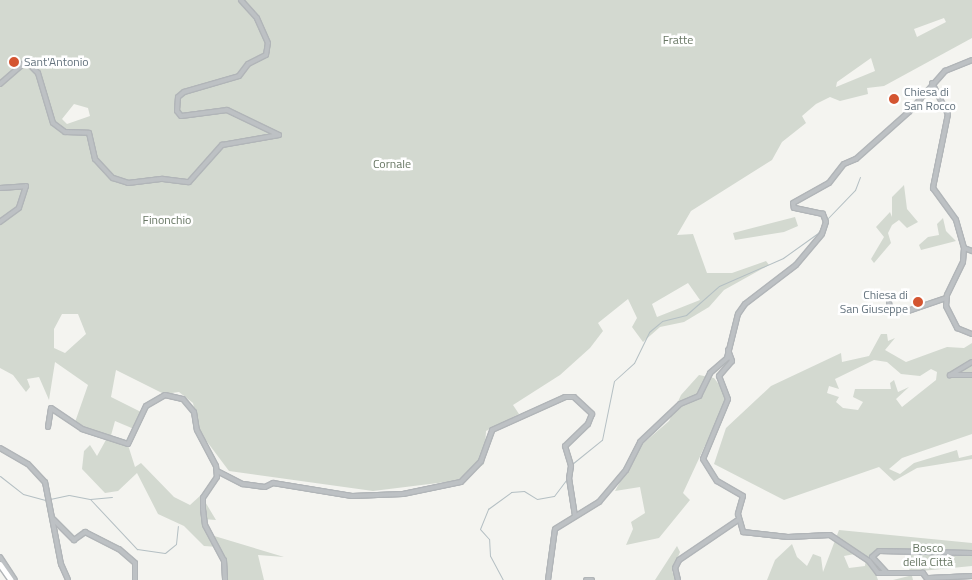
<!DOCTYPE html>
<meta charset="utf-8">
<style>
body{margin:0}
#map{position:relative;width:972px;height:580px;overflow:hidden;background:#f4f4f0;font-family:"Titillium Web",sans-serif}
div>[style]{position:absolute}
.green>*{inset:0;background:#d3d9d0}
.stream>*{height:1px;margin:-0.5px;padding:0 0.5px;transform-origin:0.5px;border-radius:0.5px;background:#b4bfc3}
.roads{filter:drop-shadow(1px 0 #b1b5b8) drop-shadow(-1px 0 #b1b5b8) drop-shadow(0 1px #b1b5b8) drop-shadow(0 -1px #b1b5b8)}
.minor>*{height:4px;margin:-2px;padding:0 2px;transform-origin:2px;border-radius:2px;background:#bdc1c4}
.major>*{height:4.5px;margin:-2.25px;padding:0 2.25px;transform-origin:2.25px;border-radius:2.25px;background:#fff}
.dots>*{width:14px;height:14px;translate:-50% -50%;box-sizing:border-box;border:2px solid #fff;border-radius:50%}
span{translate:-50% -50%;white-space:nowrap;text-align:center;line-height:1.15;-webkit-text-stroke:5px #fff;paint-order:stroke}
.park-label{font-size:12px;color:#687764}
.poi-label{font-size:12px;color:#65747f}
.left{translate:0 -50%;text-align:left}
.right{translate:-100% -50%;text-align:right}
</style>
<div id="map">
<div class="green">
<i style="clip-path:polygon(evenodd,0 0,972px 0,972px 38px,884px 86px,867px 88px,868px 94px,840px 101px,830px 97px,816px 104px,802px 116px,806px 123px,782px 142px,772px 160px,691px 211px,677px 235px,693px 234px,707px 273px,732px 273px,766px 261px,769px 265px,724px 290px,709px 307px,684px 322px,660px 327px,643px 342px,632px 327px,637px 318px,628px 299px,598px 323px,603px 331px,590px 348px,560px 375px,513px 405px,519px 414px,486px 431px,484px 464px,462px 480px,373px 491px,229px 471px,199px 431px,193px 403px,179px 392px,164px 394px,116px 370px,111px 397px,143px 413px,134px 429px,115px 421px,110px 439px,128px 445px,135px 467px,141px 463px,174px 497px,190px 505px,201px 495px,216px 520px,203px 519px,211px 535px,284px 557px,258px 555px,264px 580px,226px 580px,225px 558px,218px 547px,204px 546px,184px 526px,158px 514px,137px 473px,118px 491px,105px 493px,82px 469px,84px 451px,90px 445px,97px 456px,107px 438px,74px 425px,88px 385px,55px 362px,49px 400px,39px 377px,27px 379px,30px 387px,26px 392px,13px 375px,0 368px,0 0,944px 18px,946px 22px,917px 37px,914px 29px,944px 18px,0 0,871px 58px,875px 71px,836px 87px,837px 82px,871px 58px,0 0,74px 104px,88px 108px,90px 116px,67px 124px,62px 119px,74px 104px,0 0,688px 283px,700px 300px,657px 317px,652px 304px,688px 283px,0 0,62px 314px,78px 314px,86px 334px,65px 353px,54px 348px,54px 329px,62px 314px)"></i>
<i style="clip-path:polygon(904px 185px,907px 209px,918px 222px,907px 228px,899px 220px,892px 225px,888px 233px,891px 243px,874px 263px,871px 259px,884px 237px,876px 227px,890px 212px,892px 217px,892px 197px)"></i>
<i style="clip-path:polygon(795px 217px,798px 226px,784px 232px,735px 240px,733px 233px)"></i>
<i style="clip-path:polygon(943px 218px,946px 231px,956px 241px,921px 250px,919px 245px,928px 237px,939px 235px,937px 224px)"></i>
<i style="clip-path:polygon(evenodd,881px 334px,887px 334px,888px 341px,895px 338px,885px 350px,906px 362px,947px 347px,964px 348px,972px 343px,972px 434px,902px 458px,889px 469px,900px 474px,914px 463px,957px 450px,959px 458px,972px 455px,972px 459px,917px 468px,894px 481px,879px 467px,784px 500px,714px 464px,726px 428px,771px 386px,841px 353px,842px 362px,869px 356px,881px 334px,874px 360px,887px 362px,901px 374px,920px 376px,931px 369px,937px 372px,936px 380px,902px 407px,896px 399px,909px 387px,898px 392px,894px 380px,890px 383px,891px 389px,855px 389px,853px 397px,863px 402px,858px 410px,843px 408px,836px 402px,839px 397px,827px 393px,829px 386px,839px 389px,835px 379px,874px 360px)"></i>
<i style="clip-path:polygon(699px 375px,714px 378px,728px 396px,683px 493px,690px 500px,659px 538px,626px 545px,633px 529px,631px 522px,645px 513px,640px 487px,615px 491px,639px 447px,669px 421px,681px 395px)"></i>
<i style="clip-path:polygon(evenodd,839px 530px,972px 543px,972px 566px,911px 572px,913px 580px,893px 580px,909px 576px,910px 551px,880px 548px,870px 558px,878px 580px,767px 580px,775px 560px,792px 544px,797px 557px,807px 566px,813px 554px,821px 557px,823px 572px,839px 530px,860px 553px,866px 558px,865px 566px,849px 568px,844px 556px,860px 553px)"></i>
<i style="clip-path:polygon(677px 546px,680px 552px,672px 571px,676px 580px,655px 580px)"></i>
</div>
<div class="stream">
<i style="left:828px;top:218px;width:39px;rotate:-46deg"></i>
<i style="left:855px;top:190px;width:14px;rotate:-69deg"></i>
<i style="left:572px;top:464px;width:38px;rotate:-39deg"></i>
<i style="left:602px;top:440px;width:60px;rotate:-78.5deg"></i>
<i style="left:614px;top:381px;width:27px;rotate:-42deg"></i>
<i style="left:634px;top:363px;width:34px;rotate:-64deg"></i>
<i style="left:649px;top:332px;width:17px;rotate:-40deg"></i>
<i style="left:662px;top:321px;width:25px;rotate:-14deg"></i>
<i style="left:686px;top:315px;width:44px;rotate:-41.3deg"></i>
<i style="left:719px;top:286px;width:70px;rotate:-23.6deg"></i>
<i style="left:783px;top:258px;width:43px;rotate:-35.5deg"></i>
<i style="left:818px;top:233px;width:10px;rotate:-61deg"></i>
<i style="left:0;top:476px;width:29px;rotate:38deg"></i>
<i style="left:23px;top:494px;width:24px;rotate:15deg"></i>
<i style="left:50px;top:499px;width:19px;rotate:-12deg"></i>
<i style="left:69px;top:495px;width:21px;rotate:11deg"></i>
<i style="left:90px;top:499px;width:22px;rotate:-5deg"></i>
<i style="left:90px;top:499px;width:69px;rotate:46.8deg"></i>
<i style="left:137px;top:549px;width:28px;rotate:8deg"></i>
<i style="left:165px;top:553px;width:14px;rotate:-39deg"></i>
<i style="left:176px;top:544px;width:18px;rotate:-84deg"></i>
<i style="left:503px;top:580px;width:27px;rotate:-118deg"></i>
<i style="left:490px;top:556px;width:17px;rotate:-93deg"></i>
<i style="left:489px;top:539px;width:13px;rotate:-132deg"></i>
<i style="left:480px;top:529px;width:22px;rotate:-68deg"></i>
<i style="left:488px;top:509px;width:29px;rotate:-36deg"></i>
<i style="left:511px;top:492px;width:13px;rotate:-4deg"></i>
<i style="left:524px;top:491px;width:15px;rotate:32deg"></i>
<i style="left:537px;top:499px;width:17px;rotate:-10deg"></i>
<i style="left:554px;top:496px;width:21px;rotate:-53deg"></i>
</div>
<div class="roads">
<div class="minor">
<i style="left:932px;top:83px;width:35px;rotate:63deg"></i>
<i style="left:948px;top:114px;width:76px;rotate:101.5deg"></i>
<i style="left:933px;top:188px;width:39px;rotate:54deg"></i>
<i style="left:956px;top:220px;width:29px;rotate:74deg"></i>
<i style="left:964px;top:248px;width:14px;rotate:94deg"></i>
<i style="left:963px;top:262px;width:37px;rotate:116deg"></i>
<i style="left:947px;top:295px;width:11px;rotate:95deg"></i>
<i style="left:946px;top:306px;width:25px;rotate:63deg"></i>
<i style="left:957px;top:328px;width:16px;rotate:22deg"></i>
<i style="left:0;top:84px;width:35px;rotate:-41deg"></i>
<i style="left:26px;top:61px;width:17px;rotate:45deg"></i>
<i style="left:38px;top:73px;width:52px;rotate:73.3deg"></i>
<i style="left:53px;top:123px;width:15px;rotate:37deg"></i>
<i style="left:65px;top:132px;width:24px;rotate:2deg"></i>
<i style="left:89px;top:133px;width:27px;rotate:77deg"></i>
<i style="left:95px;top:159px;width:26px;rotate:47deg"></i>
<i style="left:113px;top:178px;width:16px;rotate:18deg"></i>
<i style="left:128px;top:183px;width:35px;rotate:-7deg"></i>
<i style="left:163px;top:179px;width:26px;rotate:7deg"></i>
<i style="left:189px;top:182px;width:50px;rotate:-48.3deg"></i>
<i style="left:222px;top:145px;width:58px;rotate:-10deg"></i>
<i style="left:279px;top:135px;width:58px;rotate:-154.3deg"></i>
<i style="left:227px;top:110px;width:46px;rotate:172.6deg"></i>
<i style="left:181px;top:116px;width:6px;rotate:-129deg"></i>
<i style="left:177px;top:111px;width:14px;rotate:-86deg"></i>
<i style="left:178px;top:97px;width:8px;rotate:-40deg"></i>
<i style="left:184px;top:92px;width:57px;rotate:-16.2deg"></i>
<i style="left:239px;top:76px;width:15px;rotate:-53deg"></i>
<i style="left:248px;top:64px;width:20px;rotate:-27deg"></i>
<i style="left:266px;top:55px;width:12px;rotate:-81deg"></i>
<i style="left:268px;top:43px;width:27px;rotate:-114deg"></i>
<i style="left:257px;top:18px;width:24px;rotate:-132deg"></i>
<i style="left:0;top:188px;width:26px;rotate:-4deg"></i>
<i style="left:26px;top:186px;width:23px;rotate:108deg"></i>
<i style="left:19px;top:208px;width:24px;rotate:144deg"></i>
<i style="left:964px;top:248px;width:9px;rotate:21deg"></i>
<i style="left:889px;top:302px;width:7px;rotate:82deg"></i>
<i style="left:890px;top:309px;width:15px;rotate:11deg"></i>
<i style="left:905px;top:312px;width:43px;rotate:-18.9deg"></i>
<i style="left:728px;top:350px;width:12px;rotate:70deg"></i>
<i style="left:732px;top:361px;width:20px;rotate:131deg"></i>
<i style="left:719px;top:376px;width:25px;rotate:69deg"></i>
<i style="left:728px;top:399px;width:65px;rotate:112.6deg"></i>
<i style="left:703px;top:459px;width:26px;rotate:58deg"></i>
<i style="left:717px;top:481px;width:30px;rotate:30deg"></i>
<i style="left:743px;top:496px;width:19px;rotate:106deg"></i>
<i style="left:738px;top:514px;width:19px;rotate:74deg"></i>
<i style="left:743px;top:532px;width:45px;rotate:6.3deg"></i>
<i style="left:788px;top:537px;width:42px;rotate:-2.7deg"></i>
<i style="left:830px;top:535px;width:47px;rotate:33.7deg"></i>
<i style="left:869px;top:561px;width:15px;rotate:53deg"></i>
<i style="left:878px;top:573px;width:9px"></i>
<i style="left:972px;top:362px;width:26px;rotate:149deg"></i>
<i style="left:950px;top:375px;width:22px"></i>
<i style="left:48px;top:427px;width:19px;rotate:-81deg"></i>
<i style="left:51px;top:408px;width:37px;rotate:34deg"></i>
<i style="left:82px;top:429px;width:48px;rotate:18.1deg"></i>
<i style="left:128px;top:444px;width:42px;rotate:-64.7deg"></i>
<i style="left:146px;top:406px;width:22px;rotate:-30deg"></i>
<i style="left:165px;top:395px;width:18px;rotate:13deg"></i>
<i style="left:183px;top:399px;width:17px;rotate:50deg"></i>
<i style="left:194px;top:412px;width:18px;rotate:81deg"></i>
<i style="left:197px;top:430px;width:41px;rotate:62.2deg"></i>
<i style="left:216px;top:466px;width:11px;rotate:85deg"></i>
<i style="left:217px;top:477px;width:25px;rotate:124deg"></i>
<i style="left:203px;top:498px;width:11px;rotate:90deg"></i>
<i style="left:203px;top:509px;width:16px;rotate:83deg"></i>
<i style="left:205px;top:525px;width:40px;rotate:62deg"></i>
<i style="left:224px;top:560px;width:20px;rotate:87deg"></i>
<i style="left:0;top:448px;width:32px;rotate:30deg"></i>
<i style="left:28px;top:464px;width:25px;rotate:47deg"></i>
<i style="left:45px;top:482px;width:84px;rotate:79deg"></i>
<i style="left:61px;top:564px;width:17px;rotate:66deg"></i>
<i style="left:217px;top:471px;width:29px;rotate:27deg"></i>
<i style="left:243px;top:484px;width:22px;rotate:8deg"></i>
<i style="left:265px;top:487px;width:9px;rotate:-27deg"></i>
<i style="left:273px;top:483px;width:80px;rotate:9.3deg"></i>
<i style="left:352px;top:496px;width:51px;rotate:-2.2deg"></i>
<i style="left:403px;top:494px;width:59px;rotate:-11.7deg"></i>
<i style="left:461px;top:482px;width:29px;rotate:-46deg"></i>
<i style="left:481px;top:461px;width:33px;rotate:-70deg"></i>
<i style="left:492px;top:430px;width:80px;rotate:-24.3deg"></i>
<i style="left:565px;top:397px;width:9px"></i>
<i style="left:574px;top:397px;width:25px;rotate:43deg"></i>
<i style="left:592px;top:414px;width:11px;rotate:112deg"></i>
<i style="left:588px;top:424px;width:32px;rotate:136deg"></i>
<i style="left:565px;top:446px;width:21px;rotate:73deg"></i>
<i style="left:571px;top:466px;width:12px;rotate:99deg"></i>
<i style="left:569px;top:478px;width:37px;rotate:81deg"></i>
<i style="left:53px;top:519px;width:30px;rotate:45deg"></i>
<i style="left:74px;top:540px;width:14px;rotate:-36deg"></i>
<i style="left:85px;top:532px;width:38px;rotate:27deg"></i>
<i style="left:119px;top:549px;width:21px;rotate:41deg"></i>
<i style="left:135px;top:563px;width:17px;rotate:90deg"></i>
<i style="left:0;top:557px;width:27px;rotate:57deg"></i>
<i style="left:929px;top:578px;width:43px;rotate:-2.7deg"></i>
<i style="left:548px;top:580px;width:51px;rotate:-82.2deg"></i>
<i style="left:555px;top:529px;width:52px;rotate:-31.5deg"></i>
<i style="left:599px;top:502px;width:42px;rotate:-49.8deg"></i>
<i style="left:626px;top:470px;width:31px;rotate:-63deg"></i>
<i style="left:640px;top:442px;width:55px;rotate:-43.5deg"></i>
<i style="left:680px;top:404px;width:21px;rotate:-23deg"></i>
<i style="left:699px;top:396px;width:25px;rotate:-64deg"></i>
<i style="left:710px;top:373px;width:23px;rotate:-41deg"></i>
<i style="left:727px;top:358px;width:45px;rotate:-76deg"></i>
<i style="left:738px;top:314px;width:12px;rotate:-55deg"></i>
<i style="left:745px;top:304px;width:64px;rotate:-37.4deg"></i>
<i style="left:796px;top:265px;width:40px;rotate:-50deg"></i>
<i style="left:822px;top:234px;width:13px;rotate:-72deg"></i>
<i style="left:826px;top:222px;width:9px;rotate:-111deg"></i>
<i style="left:823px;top:214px;width:30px;rotate:-168deg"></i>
<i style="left:794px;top:208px;width:5px;rotate:-101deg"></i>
<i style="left:793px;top:203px;width:41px;rotate:-29.1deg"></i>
<i style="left:829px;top:183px;width:24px;rotate:-52deg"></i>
<i style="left:844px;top:164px;width:13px;rotate:-23deg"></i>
<i style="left:856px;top:159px;width:71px;rotate:-41.6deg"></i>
<i style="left:909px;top:112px;width:55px;rotate:-48.7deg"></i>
<i style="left:945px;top:71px;width:29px;rotate:-22deg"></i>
<i style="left:586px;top:580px;width:6px"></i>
<i style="left:678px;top:580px;width:12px;rotate:-104deg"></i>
<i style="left:675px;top:568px;width:9px;rotate:-63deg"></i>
<i style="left:679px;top:560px;width:71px;rotate:-34.1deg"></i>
<i style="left:928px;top:580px;width:9px;rotate:-126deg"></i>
<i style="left:923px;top:573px;width:36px;rotate:180deg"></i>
<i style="left:887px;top:573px;width:22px;rotate:-133deg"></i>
<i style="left:872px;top:557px;width:9px;rotate:-41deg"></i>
<i style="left:879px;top:551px;width:93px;rotate:1.2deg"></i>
</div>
<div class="major">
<i style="left:0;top:564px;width:19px;rotate:55deg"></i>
</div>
</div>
<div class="dots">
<i style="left:14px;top:62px;background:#d45531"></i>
<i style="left:894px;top:99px;background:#d45531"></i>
<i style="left:918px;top:302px;background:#d45531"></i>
</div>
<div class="park-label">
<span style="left:678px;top:40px">Fratte</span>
<span style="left:392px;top:164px">Cornale</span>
<span style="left:167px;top:220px">Finonchio</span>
<span style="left:928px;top:555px">Bosco<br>della Città</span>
</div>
<div class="poi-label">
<span class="left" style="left:24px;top:62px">Sant'Antonio</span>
<span class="left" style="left:904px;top:99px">Chiesa di<br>San Rocco</span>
<span class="right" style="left:908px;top:302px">Chiesa di<br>San Giuseppe</span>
</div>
</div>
